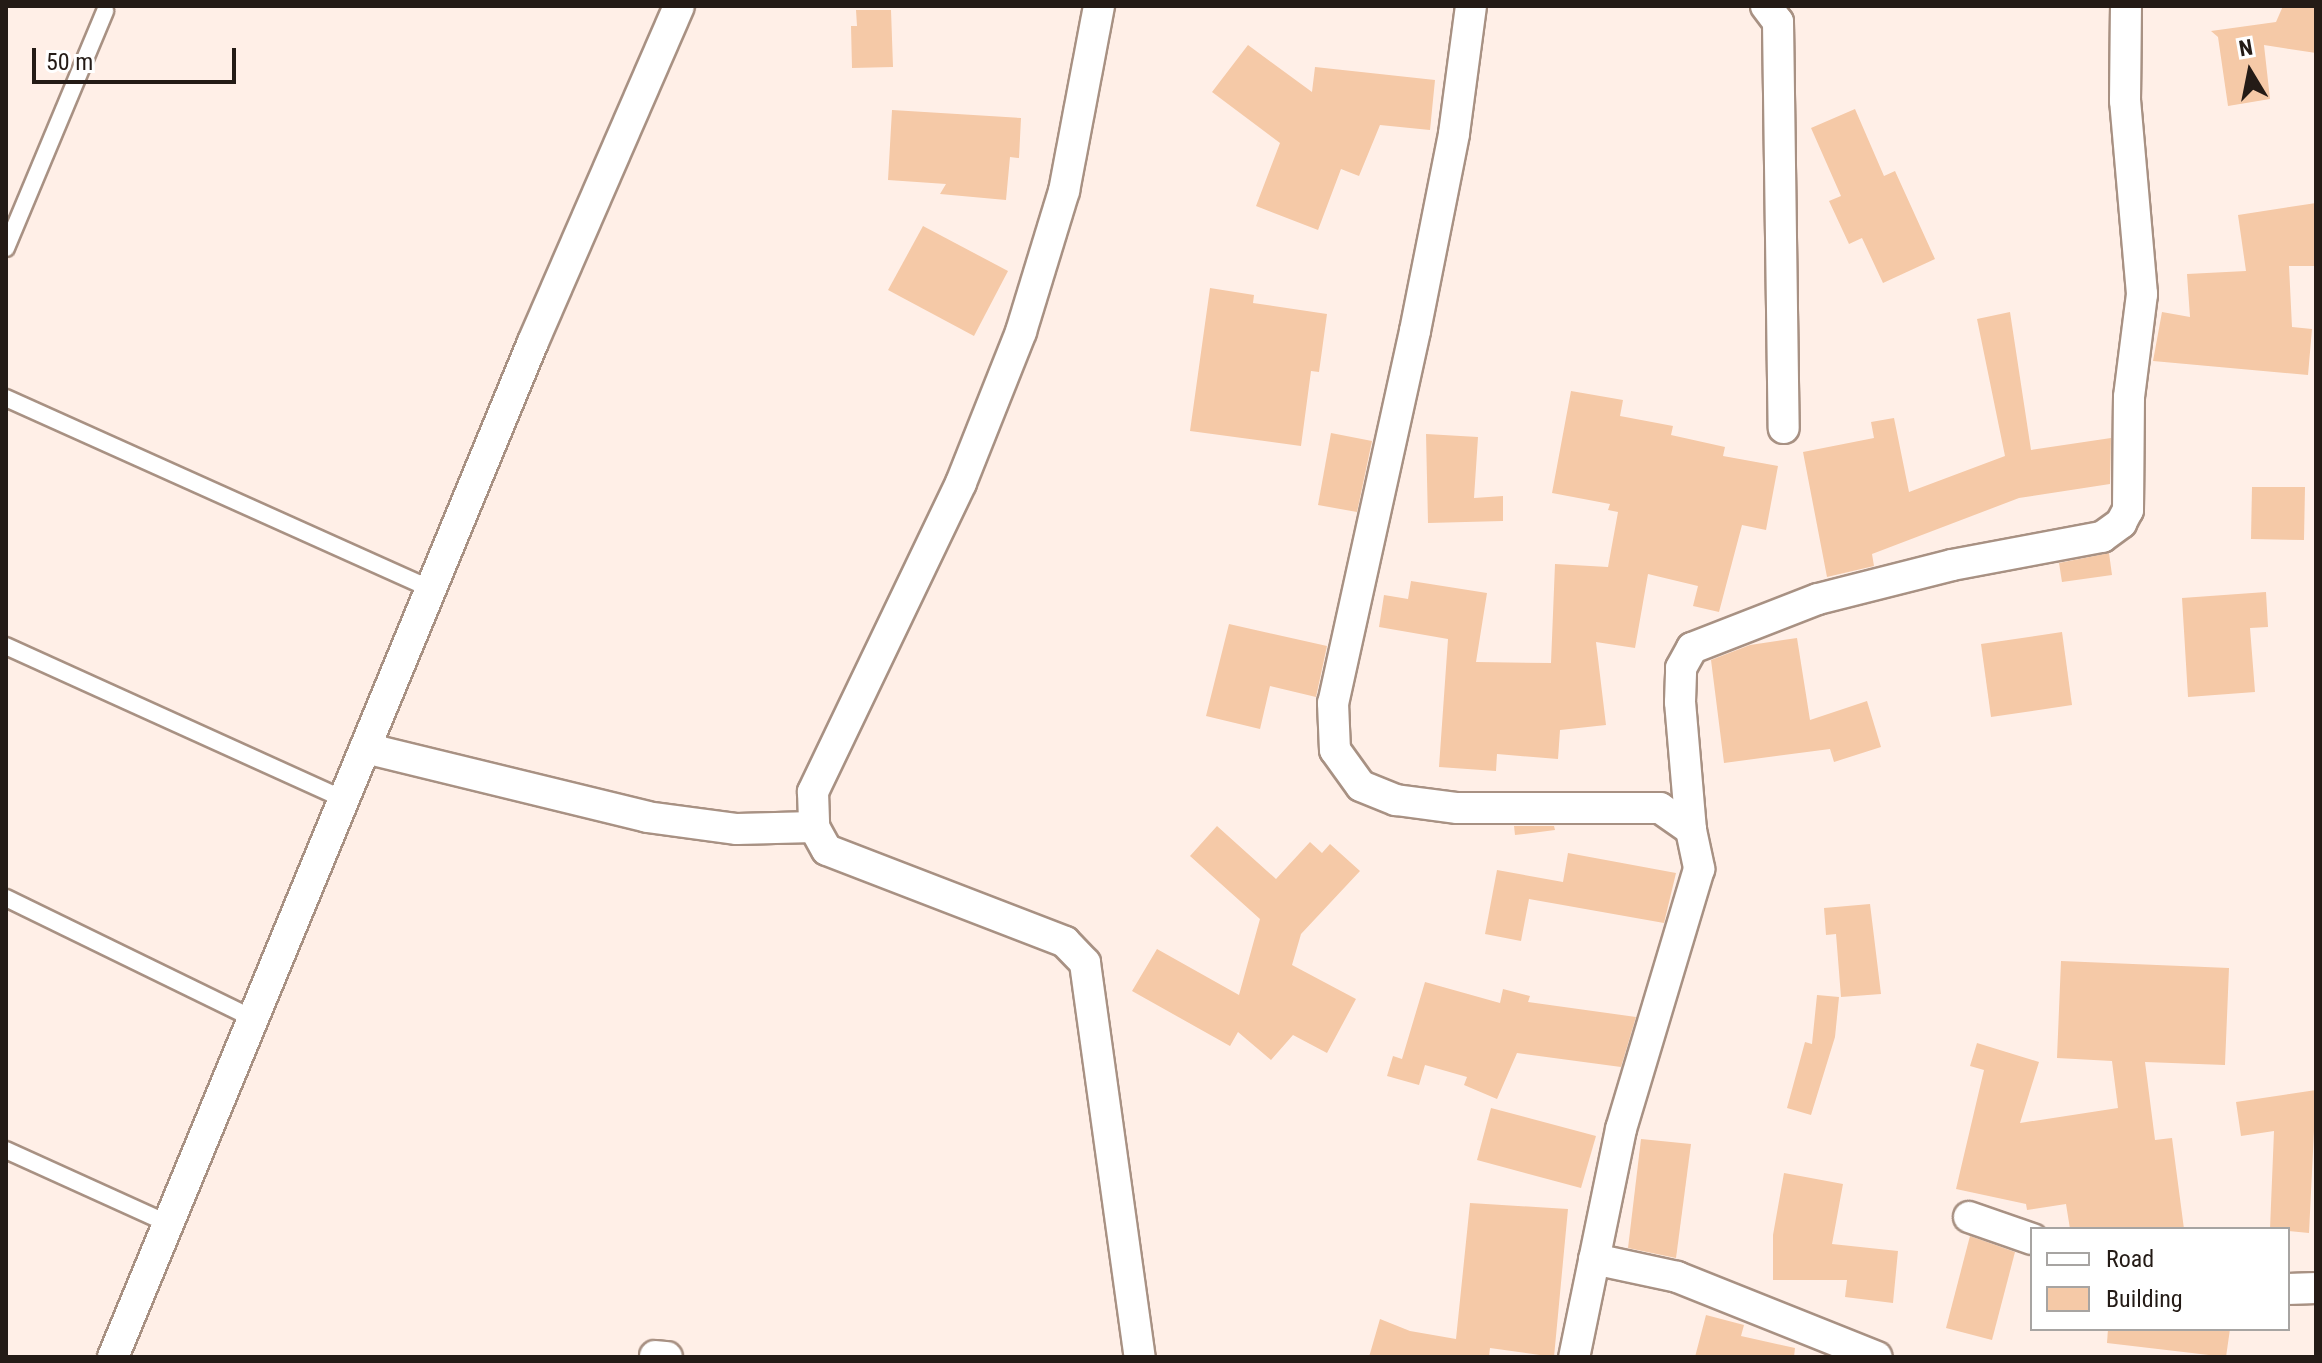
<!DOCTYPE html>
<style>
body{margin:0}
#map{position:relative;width:2322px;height:1363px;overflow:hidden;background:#ffefe7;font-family:"Roboto Condensed",sans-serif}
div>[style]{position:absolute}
.building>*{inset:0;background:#f5c9a7}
.roads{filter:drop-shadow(2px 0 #a89183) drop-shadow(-2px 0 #a89183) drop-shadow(0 2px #a89183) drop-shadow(0 -2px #a89183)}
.lane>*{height:16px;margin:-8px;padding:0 8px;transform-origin:8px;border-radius:8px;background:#fff}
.street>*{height:30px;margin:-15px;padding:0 15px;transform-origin:15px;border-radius:15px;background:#fff}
span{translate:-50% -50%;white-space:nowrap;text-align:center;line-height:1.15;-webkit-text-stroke:8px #fff;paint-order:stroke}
.frame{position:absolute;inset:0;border:8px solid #241b16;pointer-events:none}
.legend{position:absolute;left:2030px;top:1227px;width:260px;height:104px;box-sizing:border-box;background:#fff;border:2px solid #a7a4a2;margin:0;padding:10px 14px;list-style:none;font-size:24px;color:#241b16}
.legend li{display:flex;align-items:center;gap:16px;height:40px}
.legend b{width:40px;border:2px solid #a7a4a2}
.north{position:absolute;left:2210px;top:32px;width:80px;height:80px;-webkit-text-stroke:6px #fff;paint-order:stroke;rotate:350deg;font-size:22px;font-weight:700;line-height:32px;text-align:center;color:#241b16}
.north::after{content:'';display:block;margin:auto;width:28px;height:36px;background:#241b16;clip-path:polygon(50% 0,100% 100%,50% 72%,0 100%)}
.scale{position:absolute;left:32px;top:48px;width:204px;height:36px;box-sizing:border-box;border:4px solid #241b16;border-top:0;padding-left:10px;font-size:24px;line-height:28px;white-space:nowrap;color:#241b16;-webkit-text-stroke:6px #fff;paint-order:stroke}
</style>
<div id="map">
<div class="building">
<i style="clip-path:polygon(2283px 6px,2316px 6px,2316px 53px,2264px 45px,2270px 99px,2228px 106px,2218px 37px,2211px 31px,2276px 22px)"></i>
<i style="clip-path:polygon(856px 10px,891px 10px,893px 67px,852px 68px,851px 26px,857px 26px)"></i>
<i style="clip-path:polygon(1248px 45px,1312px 92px,1315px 67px,1435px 80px,1430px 130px,1380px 125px,1359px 176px,1341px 169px,1318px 230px,1256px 206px,1280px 143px,1212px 92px)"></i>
<i style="clip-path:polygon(1855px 109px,1884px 176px,1895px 171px,1935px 259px,1883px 283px,1862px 238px,1849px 244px,1829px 201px,1841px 196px,1811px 128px)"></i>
<i style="clip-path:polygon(892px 110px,1021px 118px,1019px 158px,1010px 157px,1006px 200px,940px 194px,946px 184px,888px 180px)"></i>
<i style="clip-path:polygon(2316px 203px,2316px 266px,2289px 266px,2292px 327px,2312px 329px,2308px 375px,2153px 361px,2162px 312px,2190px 317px,2187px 274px,2246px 271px,2238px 215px)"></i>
<i style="clip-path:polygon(923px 226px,1008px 271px,974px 336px,888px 290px)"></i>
<i style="clip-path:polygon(1210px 288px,1254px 295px,1253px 303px,1327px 314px,1319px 372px,1311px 371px,1301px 446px,1190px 431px)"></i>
<i style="clip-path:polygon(2010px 312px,2031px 450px,2111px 438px,2110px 484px,2019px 498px,1872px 554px,1874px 566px,1827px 577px,1803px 452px,1874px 438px,1871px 422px,1894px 418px,1909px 492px,2005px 456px,1977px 319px)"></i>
<i style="clip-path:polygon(1571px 391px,1623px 400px,1620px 416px,1673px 426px,1671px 435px,1725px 447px,1723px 456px,1778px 466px,1766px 530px,1742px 525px,1719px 612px,1693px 606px,1698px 586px,1648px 574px,1635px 648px,1596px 642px,1606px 725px,1560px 730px,1558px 759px,1497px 754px,1496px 771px,1439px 767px,1448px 639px,1379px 627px,1384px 595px,1408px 599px,1411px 581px,1487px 593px,1476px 662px,1551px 663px,1555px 564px,1608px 567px,1618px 512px,1608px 510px,1610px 504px,1552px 493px)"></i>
<i style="clip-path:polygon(1331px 433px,1372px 441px,1357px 512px,1318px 505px)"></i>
<i style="clip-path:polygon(1426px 434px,1478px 437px,1474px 498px,1503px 496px,1503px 521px,1428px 523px)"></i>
<i style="clip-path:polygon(2252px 487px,2305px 487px,2304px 540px,2251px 539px)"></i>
<i style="clip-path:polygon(2109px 553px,2112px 575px,2062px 582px,2059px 563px)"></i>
<i style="clip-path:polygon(2266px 592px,2268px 627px,2250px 628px,2255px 692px,2188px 697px,2182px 598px)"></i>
<i style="clip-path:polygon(1229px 624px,1327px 646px,1316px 697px,1270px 686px,1260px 729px,1206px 716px)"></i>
<i style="clip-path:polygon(2062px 632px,2072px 705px,1991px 717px,1981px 644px)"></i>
<i style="clip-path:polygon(1797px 638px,1810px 720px,1867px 701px,1881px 747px,1834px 762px,1830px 749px,1724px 763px,1711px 660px,1750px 645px)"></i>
<i style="clip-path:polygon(1217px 826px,1276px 879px,1310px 842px,1322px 853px,1330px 844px,1360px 871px,1301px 934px,1292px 965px,1356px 999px,1327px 1053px,1293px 1035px,1271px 1060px,1238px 1032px,1230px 1046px,1132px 991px,1157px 949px,1239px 995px,1260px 919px,1190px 856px)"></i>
<i style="clip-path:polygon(1514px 826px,1554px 826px,1555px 830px,1515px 835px)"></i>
<i style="clip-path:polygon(1568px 853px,1676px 873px,1664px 923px,1529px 899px,1521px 941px,1485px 934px,1497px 870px,1563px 882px)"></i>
<i style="clip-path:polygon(1870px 904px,1881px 994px,1841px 997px,1836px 934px,1826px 935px,1824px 908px)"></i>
<i style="clip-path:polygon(2061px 961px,2229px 968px,2225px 1065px,2145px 1062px,2155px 1140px,2172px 1138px,2184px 1229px,2070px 1229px,2066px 1204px,2027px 1210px,2026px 1204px,1956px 1189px,1984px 1070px,1970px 1066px,1977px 1043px,2039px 1062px,2020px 1123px,2118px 1108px,2112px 1061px,2057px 1058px)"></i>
<i style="clip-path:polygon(1425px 982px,1500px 1003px,1503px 989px,1530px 996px,1528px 1002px,1636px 1017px,1621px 1067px,1517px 1053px,1497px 1099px,1464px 1085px,1467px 1077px,1425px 1065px,1419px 1085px,1387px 1076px,1393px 1056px,1402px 1059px)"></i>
<i style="clip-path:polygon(1817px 995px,1839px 997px,1835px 1037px,1811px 1115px,1787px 1108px,1805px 1042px,1812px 1044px)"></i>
<i style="clip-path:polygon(2316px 1090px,2309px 1233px,2270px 1229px,2274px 1131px,2241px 1136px,2236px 1102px)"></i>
<i style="clip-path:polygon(1491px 1108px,1596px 1136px,1581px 1188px,1477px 1160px)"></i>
<i style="clip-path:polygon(1641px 1139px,1691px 1144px,1676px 1258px,1628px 1248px)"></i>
<i style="clip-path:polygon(1784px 1173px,1843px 1184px,1832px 1244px,1898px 1251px,1893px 1303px,1845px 1297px,1847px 1280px,1773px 1280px,1773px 1235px)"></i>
<i style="clip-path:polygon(1470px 1203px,1568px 1209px,1554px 1357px,1490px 1348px,1489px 1357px,1369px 1357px,1380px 1319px,1410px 1331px,1456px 1339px)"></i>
<i style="clip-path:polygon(1970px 1236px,2015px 1252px,1992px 1340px,1946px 1328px)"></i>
<i style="clip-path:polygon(1706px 1315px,1744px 1325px,1741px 1336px,1795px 1348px,1794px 1357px,1695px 1357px)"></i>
<i style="clip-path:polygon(2108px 1329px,2230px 1329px,2226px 1357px,2107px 1343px)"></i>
</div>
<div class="roads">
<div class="lane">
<i style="left:6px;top:248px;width:257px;rotate:-67.3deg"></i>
<i style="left:6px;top:398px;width:466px;rotate:24.2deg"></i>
<i style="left:6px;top:646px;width:371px;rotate:24.4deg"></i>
<i style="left:6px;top:898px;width:276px;rotate:26deg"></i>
<i style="left:6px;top:1150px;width:179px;rotate:24.4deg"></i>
</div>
<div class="street">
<i style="left:1099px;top:6px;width:188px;rotate:100.7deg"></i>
<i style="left:1064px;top:191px;width:147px;rotate:107deg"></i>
<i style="left:1021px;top:332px;width:162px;rotate:111.7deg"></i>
<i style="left:961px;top:483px;width:343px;rotate:115.6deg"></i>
<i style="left:813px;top:792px;width:35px;rotate:88deg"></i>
<i style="left:814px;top:827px;width:26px;rotate:61deg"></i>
<i style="left:827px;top:850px;width:255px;rotate:21.1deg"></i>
<i style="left:1065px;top:942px;width:29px;rotate:46deg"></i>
<i style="left:1085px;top:963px;width:398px;rotate:82.1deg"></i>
<i style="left:1471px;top:6px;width:129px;rotate:97.6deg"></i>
<i style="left:1454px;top:134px;width:201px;rotate:101.2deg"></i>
<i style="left:1415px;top:331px;width:381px;rotate:102.4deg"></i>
<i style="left:1333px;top:703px;width:47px;rotate:87.6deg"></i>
<i style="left:1335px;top:750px;width:44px;rotate:54.2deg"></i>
<i style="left:1361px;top:786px;width:38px;rotate:22deg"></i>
<i style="left:1396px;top:800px;width:62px;rotate:7.5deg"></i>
<i style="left:1457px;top:808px;width:203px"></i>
<i style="left:1660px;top:808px;width:38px;rotate:35deg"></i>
<i style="left:1691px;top:830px;width:40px;rotate:78deg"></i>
<i style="left:1699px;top:869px;width:271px;rotate:106.7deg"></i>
<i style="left:1621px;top:1129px;width:233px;rotate:101.6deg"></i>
<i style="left:1766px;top:6px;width:20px;rotate:53deg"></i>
<i style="left:1778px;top:22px;width:406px;rotate:89.2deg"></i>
<i style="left:365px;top:748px;width:290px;rotate:13.7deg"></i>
<i style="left:647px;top:817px;width:91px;rotate:7.6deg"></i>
<i style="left:737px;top:829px;width:77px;rotate:-1.5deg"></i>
<i style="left:1691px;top:830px;width:128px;rotate:-94.9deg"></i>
<i style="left:1680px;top:702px;width:34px;rotate:-88deg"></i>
<i style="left:1681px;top:668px;width:23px;rotate:-61deg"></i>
<i style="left:1692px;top:648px;width:135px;rotate:-21.3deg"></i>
<i style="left:1818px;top:599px;width:138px;rotate:-14.2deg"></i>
<i style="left:1952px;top:565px;width:153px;rotate:-10.6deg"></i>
<i style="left:2102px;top:537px;width:24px;rotate:-36deg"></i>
<i style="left:2121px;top:523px;width:15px;rotate:-62deg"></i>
<i style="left:2128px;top:510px;width:113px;rotate:-89.5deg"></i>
<i style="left:2129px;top:397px;width:104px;rotate:-82.8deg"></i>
<i style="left:2142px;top:294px;width:194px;rotate:-95deg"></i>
<i style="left:2125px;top:101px;width:95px;rotate:-89.4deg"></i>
<i style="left:1969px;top:1217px;width:67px;rotate:19.2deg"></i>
<i style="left:1594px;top:1259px;width:85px;rotate:12.2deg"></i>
<i style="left:1677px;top:1277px;width:215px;rotate:21.8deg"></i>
<i style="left:2288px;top:1289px;width:28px;rotate:-2deg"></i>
<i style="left:655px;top:1356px;width:12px;rotate:5deg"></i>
<i style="left:113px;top:1357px;width:1098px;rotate:-67.52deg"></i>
<i style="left:533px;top:342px;width:366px;rotate:-66.5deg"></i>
</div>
</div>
<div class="frame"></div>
<ul class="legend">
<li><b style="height:10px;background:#fff"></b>Road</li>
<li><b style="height:22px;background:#f5c9a7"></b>Building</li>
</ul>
<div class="north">N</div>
<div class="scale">50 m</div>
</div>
